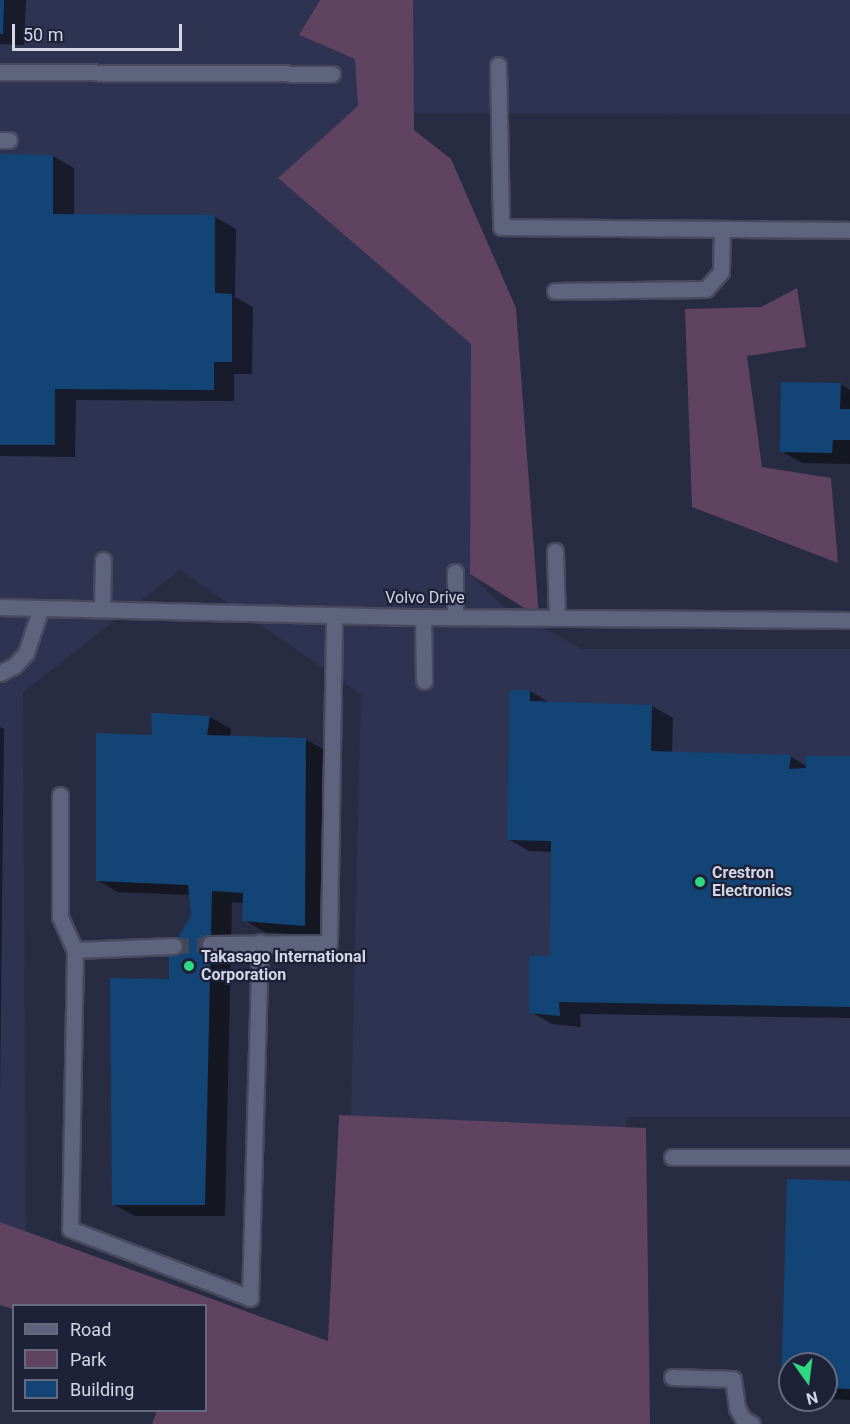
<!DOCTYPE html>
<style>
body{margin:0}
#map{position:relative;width:850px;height:1424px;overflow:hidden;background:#282c43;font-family:Roboto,sans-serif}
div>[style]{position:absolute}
.built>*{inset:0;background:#2e3351}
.green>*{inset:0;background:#604261}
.shadow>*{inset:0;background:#0007}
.building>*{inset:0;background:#134476}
.minor-tunnel>*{height:15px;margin-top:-7.5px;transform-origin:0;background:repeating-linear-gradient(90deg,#42465b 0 15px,transparent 0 23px)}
.roads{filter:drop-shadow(2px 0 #474a5e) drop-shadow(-2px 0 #474a5e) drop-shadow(0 2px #474a5e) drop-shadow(0 -2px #474a5e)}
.minor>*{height:15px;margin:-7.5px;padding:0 7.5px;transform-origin:7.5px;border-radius:7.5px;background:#5e637e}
.dots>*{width:16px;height:16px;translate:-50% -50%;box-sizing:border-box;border:3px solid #1e2239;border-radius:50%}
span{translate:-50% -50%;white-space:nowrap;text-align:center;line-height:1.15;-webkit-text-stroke:4.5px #1e2239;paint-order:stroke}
.street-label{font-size:16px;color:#d2d6e5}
.poi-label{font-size:16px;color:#d2d6e5;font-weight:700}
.left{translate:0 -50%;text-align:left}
.legend{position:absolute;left:12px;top:1304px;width:195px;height:108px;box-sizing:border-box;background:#1e2239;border:2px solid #666a7e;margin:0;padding:8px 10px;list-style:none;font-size:18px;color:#d2d6e5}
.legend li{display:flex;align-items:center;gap:12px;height:30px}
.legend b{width:30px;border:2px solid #666a7e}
.north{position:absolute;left:778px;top:1352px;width:60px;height:60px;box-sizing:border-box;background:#1e2239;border:2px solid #666a7e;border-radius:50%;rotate:166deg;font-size:16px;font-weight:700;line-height:24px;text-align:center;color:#d2d6e5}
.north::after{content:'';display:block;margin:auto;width:21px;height:27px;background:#2fd883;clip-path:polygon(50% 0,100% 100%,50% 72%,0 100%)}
.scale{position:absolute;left:12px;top:24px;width:170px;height:27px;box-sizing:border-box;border:3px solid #d2d6e5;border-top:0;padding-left:8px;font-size:18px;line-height:21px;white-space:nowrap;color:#d2d6e5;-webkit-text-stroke:4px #1e2239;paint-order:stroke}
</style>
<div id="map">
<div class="built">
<i style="clip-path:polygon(0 0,320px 0,299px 35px,356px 59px,358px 107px,278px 178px,471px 344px,470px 574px,501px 605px,582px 649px,850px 649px,850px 1117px,626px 1117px,636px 1424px,345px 1360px,361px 694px,180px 570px,23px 692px,26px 1266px,0 1258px)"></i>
<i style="clip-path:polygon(408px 0,850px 0,850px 114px,407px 113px)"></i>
</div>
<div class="green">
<i style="clip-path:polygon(320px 0,413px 0,414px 130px,451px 159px,516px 308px,539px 617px,470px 574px,471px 344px,278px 178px,358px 106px,355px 59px,299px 35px)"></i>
<i style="clip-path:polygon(797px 288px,806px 347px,747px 356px,762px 467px,831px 478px,838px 563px,692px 507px,685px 309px,761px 307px)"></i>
<i style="clip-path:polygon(339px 1115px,646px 1128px,650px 1424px,152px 1424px,157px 1411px,206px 1410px,206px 1306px,14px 1306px,13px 1309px,0 1305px,0 1222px,328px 1341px)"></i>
</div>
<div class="shadow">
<i style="clip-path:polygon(0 0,26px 0,24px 45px,0 44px)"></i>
<i style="clip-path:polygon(0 156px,53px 156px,74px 168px,74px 215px,215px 217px,236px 229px,235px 297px,253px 307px,252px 374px,234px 374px,234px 401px,76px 400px,75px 457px,0 456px)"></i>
<i style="clip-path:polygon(840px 384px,850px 390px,850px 464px,802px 463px,781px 451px)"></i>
<i style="clip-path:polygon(530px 691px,550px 703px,652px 706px,673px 718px,672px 753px,790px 756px,808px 767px,850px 757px,850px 1018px,580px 1014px,581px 1027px,552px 1024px,531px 1012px,551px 957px,552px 852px,529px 851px,508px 839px,511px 692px)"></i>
<i style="clip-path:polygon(153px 715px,210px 717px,231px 729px,230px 737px,305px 739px,326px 751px,326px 937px,265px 932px,244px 920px,244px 903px,232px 902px,225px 1216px,135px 1216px,113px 1204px,170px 980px,192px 915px,190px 895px,118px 892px,97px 880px,154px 737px)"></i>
<i style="clip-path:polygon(0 727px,4px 729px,0 1097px)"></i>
<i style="clip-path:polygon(850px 1182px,850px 1400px,826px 1399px,826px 1364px,790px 1364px,790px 1390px,782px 1386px)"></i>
</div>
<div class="building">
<i style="clip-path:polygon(0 0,4px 0,3px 34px,0 34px)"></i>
<i style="clip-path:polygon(0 154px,53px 155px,53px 214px,215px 215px,215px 293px,232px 294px,232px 362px,214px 362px,214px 390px,55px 389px,55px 445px,0 445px)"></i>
<i style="clip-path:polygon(781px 382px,841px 383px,840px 409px,850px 409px,850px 440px,833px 440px,832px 453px,780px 452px)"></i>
<i style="clip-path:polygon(510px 690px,530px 690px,530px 701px,652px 705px,651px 751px,791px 755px,789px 769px,806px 768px,805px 756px,850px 756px,850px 1007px,559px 1002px,560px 1016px,529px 1013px,529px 956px,550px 956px,551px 841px,507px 840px)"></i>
<i style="clip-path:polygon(151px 713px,210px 716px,207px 735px,306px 738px,305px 926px,242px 921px,243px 893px,212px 891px,205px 1205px,112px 1205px,110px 978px,169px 979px,169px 955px,191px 915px,188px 885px,96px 881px,96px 733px,152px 735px)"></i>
<i style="clip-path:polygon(787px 1179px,850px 1181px,850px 1389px,826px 1388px,826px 1364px,790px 1364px,790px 1387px,781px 1387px)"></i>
</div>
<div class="minor-tunnel">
<i style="left:174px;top:946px;width:36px;rotate:-3deg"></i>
</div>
<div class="roads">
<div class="minor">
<i style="left:498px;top:65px;width:162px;rotate:88.9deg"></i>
<i style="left:501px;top:227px;width:349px;rotate:0.5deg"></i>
<i style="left:0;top:72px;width:332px;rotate:0.3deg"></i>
<i style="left:0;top:140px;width:9px"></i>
<i style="left:555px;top:291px;width:151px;rotate:-0.8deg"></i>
<i style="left:706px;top:289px;width:23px;rotate:-49deg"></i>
<i style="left:721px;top:272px;width:43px;rotate:-88.7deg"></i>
<i style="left:555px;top:551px;width:67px;rotate:88.3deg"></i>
<i style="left:455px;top:572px;width:45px;rotate:90deg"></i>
<i style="left:0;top:607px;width:423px;rotate:1.4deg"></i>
<i style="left:423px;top:617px;width:427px;rotate:0.4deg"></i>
<i style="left:102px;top:609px;width:49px;rotate:-88.8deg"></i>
<i style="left:423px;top:617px;width:64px;rotate:89.1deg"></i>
<i style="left:0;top:673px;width:16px;rotate:-27deg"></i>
<i style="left:14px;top:666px;width:18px;rotate:-47deg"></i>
<i style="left:26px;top:653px;width:47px;rotate:-71.6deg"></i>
<i style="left:60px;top:795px;width:122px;rotate:90deg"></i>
<i style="left:60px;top:917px;width:36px;rotate:66deg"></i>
<i style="left:75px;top:950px;width:279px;rotate:91deg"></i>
<i style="left:70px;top:1229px;width:193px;rotate:21deg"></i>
<i style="left:250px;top:1298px;width:356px;rotate:-88.4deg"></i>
<i style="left:210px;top:944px;width:119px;rotate:-0.5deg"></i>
<i style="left:329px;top:943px;width:328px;rotate:-89.1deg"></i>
<i style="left:75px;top:950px;width:99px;rotate:-2.3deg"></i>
<i style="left:672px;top:1157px;width:178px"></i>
<i style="left:672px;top:1377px;width:61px;rotate:1.9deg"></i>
<i style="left:733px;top:1379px;width:29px;rotate:82deg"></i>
<i style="left:737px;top:1408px;width:13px;rotate:61deg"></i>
<i style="left:743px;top:1419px;width:10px;rotate:29deg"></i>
</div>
</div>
<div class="dots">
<i style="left:700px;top:882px;background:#2fd883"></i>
<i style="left:189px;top:966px;background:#2fd883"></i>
</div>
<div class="street-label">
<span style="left:425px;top:598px">Volvo Drive</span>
</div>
<div class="poi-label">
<span class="left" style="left:712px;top:882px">Crestron<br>Electronics</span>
<span class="left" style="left:201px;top:966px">Takasago International<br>Corporation</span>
</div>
<ul class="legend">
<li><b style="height:8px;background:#5e637e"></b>Road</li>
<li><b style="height:16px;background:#604261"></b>Park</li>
<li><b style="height:16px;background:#134476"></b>Building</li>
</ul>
<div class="north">N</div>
<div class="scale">50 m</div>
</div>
